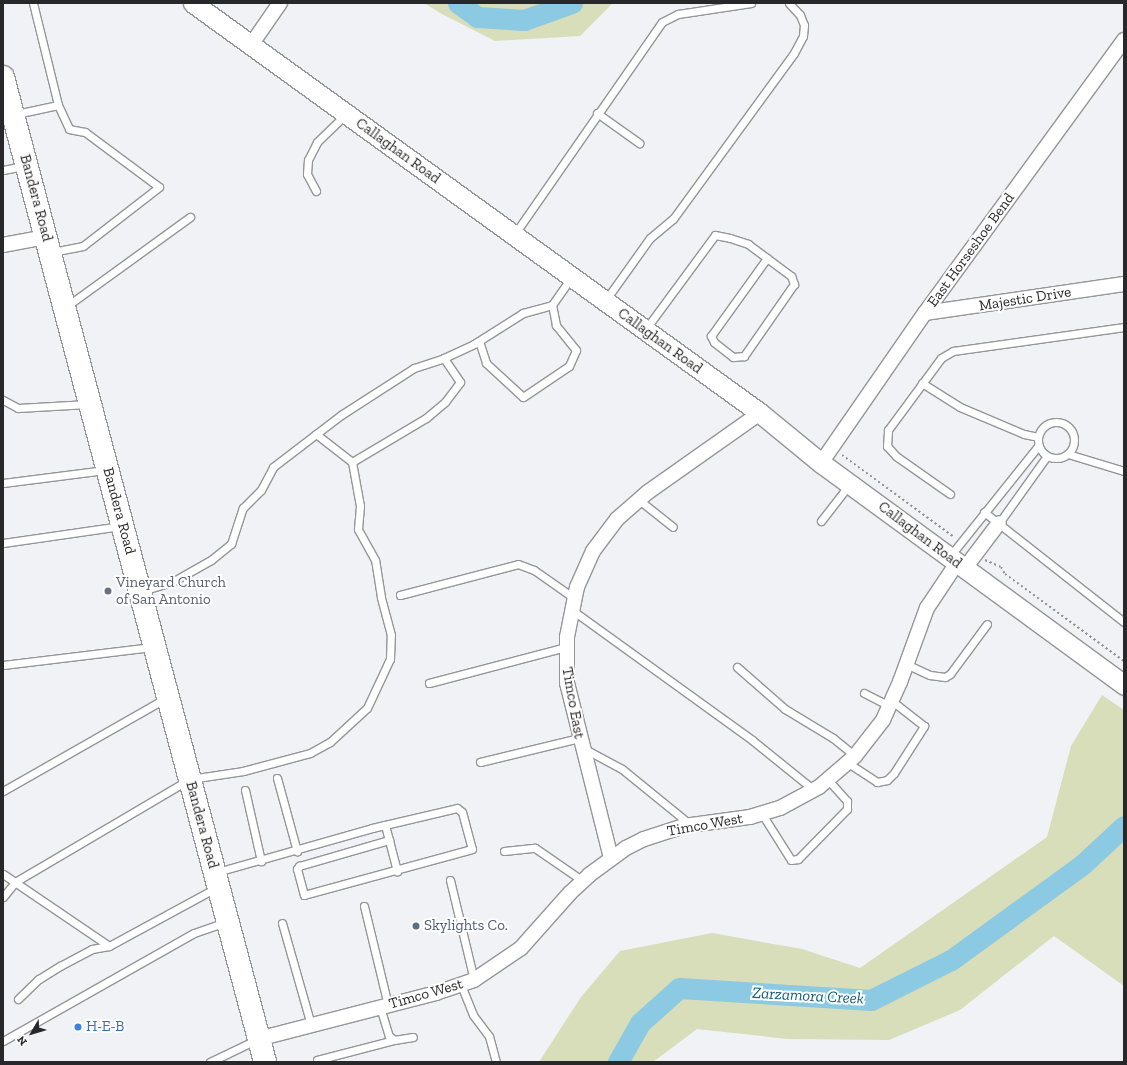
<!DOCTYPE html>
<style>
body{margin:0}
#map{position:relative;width:1127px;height:1065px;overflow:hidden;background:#f1f2f5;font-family:"Zilla Slab",serif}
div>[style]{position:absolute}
.green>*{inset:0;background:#d7deb9}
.river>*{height:21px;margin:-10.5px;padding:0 10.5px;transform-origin:10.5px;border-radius:10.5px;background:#8cc9e3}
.path>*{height:2px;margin-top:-1px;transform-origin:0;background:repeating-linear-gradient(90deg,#929295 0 2px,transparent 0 5px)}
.roads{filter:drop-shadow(1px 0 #959699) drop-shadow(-1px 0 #959699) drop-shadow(0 1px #959699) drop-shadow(0 -1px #959699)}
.service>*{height:7px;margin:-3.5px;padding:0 3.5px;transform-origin:3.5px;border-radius:3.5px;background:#fff}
.service>.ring{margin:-3.5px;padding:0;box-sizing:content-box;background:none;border:7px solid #fff;border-radius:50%}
.minor>*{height:14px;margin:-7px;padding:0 7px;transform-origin:7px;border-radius:7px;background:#fff}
.secondary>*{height:19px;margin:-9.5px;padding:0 9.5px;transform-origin:9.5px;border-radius:9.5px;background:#fff}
.primary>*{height:22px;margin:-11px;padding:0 11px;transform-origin:11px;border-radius:11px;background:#fff}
.dots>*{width:11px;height:11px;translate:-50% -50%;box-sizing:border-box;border:2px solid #fff;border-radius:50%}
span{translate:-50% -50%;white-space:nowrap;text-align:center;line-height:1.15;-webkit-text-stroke:4px #fff;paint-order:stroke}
.street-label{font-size:15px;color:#28282a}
.worship-label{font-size:15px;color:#5b616d}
.left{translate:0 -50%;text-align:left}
.service-label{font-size:15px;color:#4e5e75}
.shop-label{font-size:15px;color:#366cbe}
.water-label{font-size:16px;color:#0b5d77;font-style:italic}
.frame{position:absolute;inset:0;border:4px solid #28282a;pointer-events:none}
.north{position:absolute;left:12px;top:1013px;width:40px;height:40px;-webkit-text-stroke:3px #fff;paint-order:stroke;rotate:232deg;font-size:11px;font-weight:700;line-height:16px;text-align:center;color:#28282a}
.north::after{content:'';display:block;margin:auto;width:14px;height:18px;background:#28282a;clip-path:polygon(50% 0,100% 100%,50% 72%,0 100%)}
</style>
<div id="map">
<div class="green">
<i style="clip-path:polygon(424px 3px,613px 3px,580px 36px,495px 41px,440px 13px)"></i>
<i style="clip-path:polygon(1102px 695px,1124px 710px,1124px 986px,1054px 936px,960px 1010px,889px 1040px,788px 1039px,697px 1029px,653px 1062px,539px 1062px,581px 997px,620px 951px,712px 933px,802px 949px,860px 968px,1047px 837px,1071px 746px)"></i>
</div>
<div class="river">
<i style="left:458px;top:3px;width:24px;rotate:36deg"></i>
<i style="left:477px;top:17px;width:47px;rotate:3.7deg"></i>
<i style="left:524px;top:20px;width:51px;rotate:-19.5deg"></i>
<i style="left:618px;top:1062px;width:45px;rotate:-60.6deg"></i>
<i style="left:640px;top:1023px;width:52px;rotate:-41.9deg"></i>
<i style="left:679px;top:988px;width:192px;rotate:3.6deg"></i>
<i style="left:871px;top:1000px;width:89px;rotate:-26.6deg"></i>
<i style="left:951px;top:960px;width:163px;rotate:-36deg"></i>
<i style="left:1083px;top:864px;width:56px;rotate:-42.8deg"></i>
</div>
<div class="path">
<i style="left:842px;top:455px;width:139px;rotate:36.2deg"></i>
<i style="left:985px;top:560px;width:17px;rotate:24deg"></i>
<i style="left:1001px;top:567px;width:8px;rotate:60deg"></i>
<i style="left:1005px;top:574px;width:147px;rotate:36.2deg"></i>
</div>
<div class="roads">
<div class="service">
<i style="left:33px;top:3px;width:105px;rotate:76.2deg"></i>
<i style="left:58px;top:105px;width:26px;rotate:65deg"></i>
<i style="left:69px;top:129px;width:16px;rotate:11deg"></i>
<i style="left:85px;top:132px;width:92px;rotate:36.6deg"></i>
<i style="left:159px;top:187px;width:96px;rotate:142.2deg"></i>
<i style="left:83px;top:246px;width:32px;rotate:169deg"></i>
<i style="left:597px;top:113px;width:52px;rotate:35.5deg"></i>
<i style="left:16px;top:114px;width:43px;rotate:-12.1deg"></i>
<i style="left:3px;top:170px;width:21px;rotate:-11deg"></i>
<i style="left:316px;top:191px;width:19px;rotate:-118deg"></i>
<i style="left:307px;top:174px;width:14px;rotate:-86deg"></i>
<i style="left:308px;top:160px;width:20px;rotate:-63deg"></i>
<i style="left:317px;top:142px;width:40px;rotate:-44deg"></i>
<i style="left:514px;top:235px;width:259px;rotate:-55.2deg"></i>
<i style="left:662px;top:22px;width:18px;rotate:-27deg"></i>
<i style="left:678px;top:14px;width:74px;rotate:-8.6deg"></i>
<i style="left:605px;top:301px;width:77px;rotate:-54.5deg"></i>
<i style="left:650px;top:238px;width:30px;rotate:-40deg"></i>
<i style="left:673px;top:219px;width:205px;rotate:-53.9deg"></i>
<i style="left:794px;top:53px;width:19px;rotate:-62deg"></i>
<i style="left:803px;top:36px;width:11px;rotate:-85deg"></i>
<i style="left:804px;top:25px;width:11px;rotate:-112deg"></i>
<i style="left:800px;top:15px;width:16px;rotate:-133deg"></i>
<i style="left:67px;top:306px;width:152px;rotate:-35.9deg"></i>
<i style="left:645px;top:330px;width:118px;rotate:-53.6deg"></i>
<i style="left:715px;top:235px;width:15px;rotate:11deg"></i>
<i style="left:730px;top:238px;width:19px;rotate:18deg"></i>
<i style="left:748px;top:244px;width:54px;rotate:36.7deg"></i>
<i style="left:791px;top:276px;width:9px;rotate:69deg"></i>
<i style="left:794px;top:284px;width:88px;rotate:124.8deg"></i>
<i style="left:744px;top:356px;width:11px;rotate:175deg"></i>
<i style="left:733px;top:357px;width:24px;rotate:-142deg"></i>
<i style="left:714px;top:342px;width:7px;rotate:-117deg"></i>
<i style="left:711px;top:336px;width:96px;rotate:-54.3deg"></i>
<i style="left:479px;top:341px;width:23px;rotate:72deg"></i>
<i style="left:486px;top:363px;width:50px;rotate:42.6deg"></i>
<i style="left:523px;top:397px;width:55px;rotate:-34deg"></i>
<i style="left:569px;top:366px;width:17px;rotate:-66deg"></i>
<i style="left:576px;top:350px;width:32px;rotate:-129deg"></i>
<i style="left:556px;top:325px;width:20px;rotate:-101deg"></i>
<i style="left:922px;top:383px;width:45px;rotate:32.3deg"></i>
<i style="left:960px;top:407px;width:69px;rotate:22.9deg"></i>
<i style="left:1024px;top:434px;width:14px;rotate:12deg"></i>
<i style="left:3px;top:400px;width:17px;rotate:28deg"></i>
<i style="left:18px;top:408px;width:70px;rotate:-3.3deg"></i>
<i class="ring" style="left:1038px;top:422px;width:29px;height:29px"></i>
<i style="left:316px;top:434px;width:46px;rotate:37.9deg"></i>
<i style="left:352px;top:462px;width:86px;rotate:-30.7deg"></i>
<i style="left:426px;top:418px;width:25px;rotate:-40deg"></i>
<i style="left:445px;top:402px;width:25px;rotate:-53deg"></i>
<i style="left:460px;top:382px;width:29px;rotate:-124deg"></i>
<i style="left:1068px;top:454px;width:59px;rotate:16.9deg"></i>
<i style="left:3px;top:483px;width:103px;rotate:-7.3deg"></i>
<i style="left:950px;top:494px;width:66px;rotate:-144.9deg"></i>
<i style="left:896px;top:456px;width:13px;rotate:-132deg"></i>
<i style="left:887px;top:446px;width:16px;rotate:-86deg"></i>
<i style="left:888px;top:430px;width:89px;rotate:-53.6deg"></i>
<i style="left:941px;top:358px;width:14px;rotate:-30deg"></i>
<i style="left:953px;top:351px;width:173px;rotate:-8deg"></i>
<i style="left:639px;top:500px;width:43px;rotate:38.5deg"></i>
<i style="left:984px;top:512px;width:178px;rotate:38.2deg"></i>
<i style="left:821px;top:521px;width:46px;rotate:-52.1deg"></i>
<i style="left:999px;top:523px;width:82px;rotate:-54.4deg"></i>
<i style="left:3px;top:543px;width:119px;rotate:-8.2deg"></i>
<i style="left:950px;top:556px;width:141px;rotate:-51.3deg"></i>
<i style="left:142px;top:591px;width:31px;rotate:-17deg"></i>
<i style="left:172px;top:582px;width:45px;rotate:-29.4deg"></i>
<i style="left:211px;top:560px;width:26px;rotate:-39deg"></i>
<i style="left:231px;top:544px;width:38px;rotate:-72deg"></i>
<i style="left:243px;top:508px;width:25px;rotate:-45deg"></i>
<i style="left:261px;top:490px;width:26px;rotate:-62deg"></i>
<i style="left:273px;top:467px;width:86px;rotate:-37.4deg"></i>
<i style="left:341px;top:415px;width:87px;rotate:-32.8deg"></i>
<i style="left:414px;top:368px;width:32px;rotate:-18deg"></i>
<i style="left:444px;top:358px;width:33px;rotate:-25deg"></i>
<i style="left:474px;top:344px;width:58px;rotate:-32.3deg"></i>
<i style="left:523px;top:313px;width:30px;rotate:-15deg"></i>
<i style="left:552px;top:305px;width:33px;rotate:-55deg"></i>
<i style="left:400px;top:595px;width:122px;rotate:-14.7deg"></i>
<i style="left:518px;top:564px;width:17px;rotate:21deg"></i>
<i style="left:534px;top:570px;width:49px;rotate:35deg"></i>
<i style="left:572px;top:610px;width:222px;rotate:35.8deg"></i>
<i style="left:752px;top:740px;width:80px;rotate:38.9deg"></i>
<i style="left:906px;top:664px;width:26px;rotate:25deg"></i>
<i style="left:930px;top:675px;width:15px;rotate:8deg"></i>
<i style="left:945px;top:677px;width:6px;rotate:-31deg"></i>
<i style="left:950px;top:674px;width:62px;rotate:-53.5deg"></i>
<i style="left:3px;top:665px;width:150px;rotate:-6.9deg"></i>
<i style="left:737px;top:667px;width:64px;rotate:41.2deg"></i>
<i style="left:785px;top:709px;width:56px;rotate:31.1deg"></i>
<i style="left:833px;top:738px;width:28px;rotate:39deg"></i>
<i style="left:429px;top:683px;width:142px;rotate:-14.7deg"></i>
<i style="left:864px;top:693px;width:29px;rotate:27deg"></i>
<i style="left:583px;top:748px;width:44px;rotate:28.3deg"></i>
<i style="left:622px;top:769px;width:89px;rotate:39.1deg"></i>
<i style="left:480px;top:762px;width:102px;rotate:-13.6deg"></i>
<i style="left:848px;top:763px;width:35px;rotate:33deg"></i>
<i style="left:877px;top:782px;width:10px;rotate:-11deg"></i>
<i style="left:887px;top:780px;width:10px;rotate:-45deg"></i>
<i style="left:894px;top:773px;width:56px;rotate:-57.4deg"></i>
<i style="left:924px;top:726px;width:41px;rotate:-142deg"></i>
<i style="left:277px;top:778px;width:76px;rotate:74.7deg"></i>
<i style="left:245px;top:790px;width:73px;rotate:77.3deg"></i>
<i style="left:3px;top:791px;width:188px;rotate:-29.7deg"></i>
<i style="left:762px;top:814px;width:54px;rotate:57.8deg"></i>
<i style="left:791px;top:860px;width:7px;rotate:-8deg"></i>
<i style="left:798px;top:859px;width:70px;rotate:-45.6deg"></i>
<i style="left:847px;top:809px;width:8px;rotate:-90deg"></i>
<i style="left:847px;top:801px;width:28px;rotate:-132deg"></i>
<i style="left:385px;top:825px;width:48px;rotate:75.4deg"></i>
<i style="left:504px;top:851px;width:31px;rotate:-6deg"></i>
<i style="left:535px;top:848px;width:58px;rotate:34.5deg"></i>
<i style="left:217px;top:872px;width:161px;rotate:-15.8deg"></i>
<i style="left:372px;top:828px;width:87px;rotate:-13.2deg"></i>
<i style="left:457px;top:808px;width:6px;rotate:39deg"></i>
<i style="left:462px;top:812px;width:38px;rotate:75deg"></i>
<i style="left:472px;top:849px;width:174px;rotate:164.7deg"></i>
<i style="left:304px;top:895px;width:27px;rotate:-105deg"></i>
<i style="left:297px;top:869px;width:4px;rotate:-56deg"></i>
<i style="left:299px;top:866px;width:94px;rotate:-16.1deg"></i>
<i style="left:3px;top:874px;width:128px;rotate:34.2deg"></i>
<i style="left:109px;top:946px;width:122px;rotate:-28.5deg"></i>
<i style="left:450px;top:880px;width:103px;rotate:76.5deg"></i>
<i style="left:3px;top:897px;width:19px;rotate:-51deg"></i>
<i style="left:15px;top:882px;width:203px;rotate:-30.5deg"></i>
<i style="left:190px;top:779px;width:54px;rotate:-8.6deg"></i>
<i style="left:243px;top:771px;width:69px;rotate:-15deg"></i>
<i style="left:310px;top:753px;width:23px;rotate:-29deg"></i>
<i style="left:330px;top:742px;width:50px;rotate:-42.6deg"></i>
<i style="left:367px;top:708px;width:54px;rotate:-64.9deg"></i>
<i style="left:390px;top:659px;width:24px;rotate:-88deg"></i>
<i style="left:391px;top:635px;width:39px;rotate:-105deg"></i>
<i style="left:381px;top:597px;width:37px;rotate:-99deg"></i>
<i style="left:375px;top:560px;width:35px;rotate:-119deg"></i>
<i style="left:358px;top:529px;width:23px;rotate:-85deg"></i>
<i style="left:360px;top:506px;width:45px;rotate:-100.3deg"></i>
<i style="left:364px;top:906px;width:102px;rotate:76.4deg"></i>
<i style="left:282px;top:923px;width:106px;rotate:74.1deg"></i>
<i style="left:461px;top:985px;width:32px;rotate:68deg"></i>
<i style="left:473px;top:1015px;width:26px;rotate:53deg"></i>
<i style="left:489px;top:1036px;width:27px;rotate:75deg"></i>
<i style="left:18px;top:999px;width:29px;rotate:-44deg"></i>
<i style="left:39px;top:979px;width:25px;rotate:-32deg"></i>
<i style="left:60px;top:966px;width:36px;rotate:-28deg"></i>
<i style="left:92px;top:949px;width:17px;rotate:-10deg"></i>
<i style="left:380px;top:1007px;width:30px;rotate:73deg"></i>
<i style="left:389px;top:1036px;width:6px;rotate:39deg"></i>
<i style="left:394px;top:1040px;width:19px;rotate:-9deg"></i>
<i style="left:3px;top:1041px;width:219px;rotate:-29.5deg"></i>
<i style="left:194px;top:933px;width:34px;rotate:-19deg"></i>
<i style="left:317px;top:1060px;width:80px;rotate:-14.6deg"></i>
<i style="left:210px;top:1062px;width:51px;rotate:-25.6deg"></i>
</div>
<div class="minor">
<i style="left:251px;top:45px;width:51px;rotate:-55.4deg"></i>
<i style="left:3px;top:245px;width:44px;rotate:-10.5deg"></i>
<i style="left:925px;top:313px;width:201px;rotate:-8.3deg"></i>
<i style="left:821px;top:463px;width:183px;rotate:-55.3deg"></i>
<i style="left:925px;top:313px;width:338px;rotate:-53.9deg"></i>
<i style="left:965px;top:568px;width:56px;rotate:-52.9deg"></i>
<i style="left:611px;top:858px;width:180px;rotate:-104.1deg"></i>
<i style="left:567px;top:683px;width:46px;rotate:-90deg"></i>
<i style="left:567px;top:637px;width:51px;rotate:-78.7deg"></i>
<i style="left:577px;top:587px;width:39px;rotate:-66deg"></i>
<i style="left:593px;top:551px;width:40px;rotate:-53deg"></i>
<i style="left:617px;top:519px;width:41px;rotate:-41.1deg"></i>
<i style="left:648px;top:492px;width:137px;rotate:-35.2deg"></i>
<i style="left:258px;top:1039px;width:184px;rotate:-14.5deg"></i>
<i style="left:436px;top:993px;width:40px;rotate:-18.9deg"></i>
<i style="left:474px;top:980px;width:57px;rotate:-34.2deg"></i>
<i style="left:521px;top:948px;width:74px;rotate:-48.3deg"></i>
<i style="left:570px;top:893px;width:26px;rotate:-43deg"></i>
<i style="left:589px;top:875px;width:46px;rotate:-36.1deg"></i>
<i style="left:626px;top:848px;width:20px;rotate:-27deg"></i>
<i style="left:644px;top:839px;width:42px;rotate:-18deg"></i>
<i style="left:684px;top:826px;width:67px;rotate:-7.8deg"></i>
<i style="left:750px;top:817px;width:31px;rotate:-17deg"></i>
<i style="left:780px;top:808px;width:44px;rotate:-28.3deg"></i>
<i style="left:819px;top:787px;width:48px;rotate:-40.7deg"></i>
<i style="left:855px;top:756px;width:46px;rotate:-52.1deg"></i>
<i style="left:883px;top:720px;width:42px;rotate:-65.9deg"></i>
<i style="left:900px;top:682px;width:79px;rotate:-70deg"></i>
<i style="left:927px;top:608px;width:54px;rotate:-56.3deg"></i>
</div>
<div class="secondary">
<i style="left:193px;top:3px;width:700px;rotate:35.87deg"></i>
<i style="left:760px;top:413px;width:79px;rotate:39.3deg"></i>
<i style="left:821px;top:463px;width:376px;rotate:36.2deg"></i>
</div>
<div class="primary">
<i style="left:3px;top:77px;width:1019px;rotate:75.1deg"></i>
</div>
</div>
<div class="dots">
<i style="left:108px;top:591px;background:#6b7280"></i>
<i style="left:416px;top:926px;background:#5c6f8a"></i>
<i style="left:78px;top:1027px;background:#3f7fe0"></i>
</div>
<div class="street-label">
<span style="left:398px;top:151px;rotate:36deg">Callaghan Road</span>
<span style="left:36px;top:198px;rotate:75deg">Bandera Road</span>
<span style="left:971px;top:250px;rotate:-54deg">East Horseshoe Bend</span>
<span style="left:1025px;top:299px;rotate:-9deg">Majestic Drive</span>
<span style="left:660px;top:341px;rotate:36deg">Callaghan Road</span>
<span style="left:119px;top:511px;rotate:75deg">Bandera Road</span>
<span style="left:920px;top:535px;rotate:37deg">Callaghan Road</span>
<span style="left:573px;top:703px;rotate:80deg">Timco East</span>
<span style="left:202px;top:825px;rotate:75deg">Bandera Road</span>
<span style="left:705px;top:825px;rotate:-10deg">Timco West</span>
<span style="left:426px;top:994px;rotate:-16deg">Timco West</span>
</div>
<div class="worship-label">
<span class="left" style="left:116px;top:591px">Vineyard Church<br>of San Antonio</span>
</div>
<div class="service-label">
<span class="left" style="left:424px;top:926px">Skylights Co.</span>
</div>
<div class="shop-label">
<span class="left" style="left:86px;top:1027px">H-E-B</span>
</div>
<div class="water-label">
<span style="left:808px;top:996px;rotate:3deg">Zarzamora Creek</span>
</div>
<div class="frame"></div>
<div class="north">N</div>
</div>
